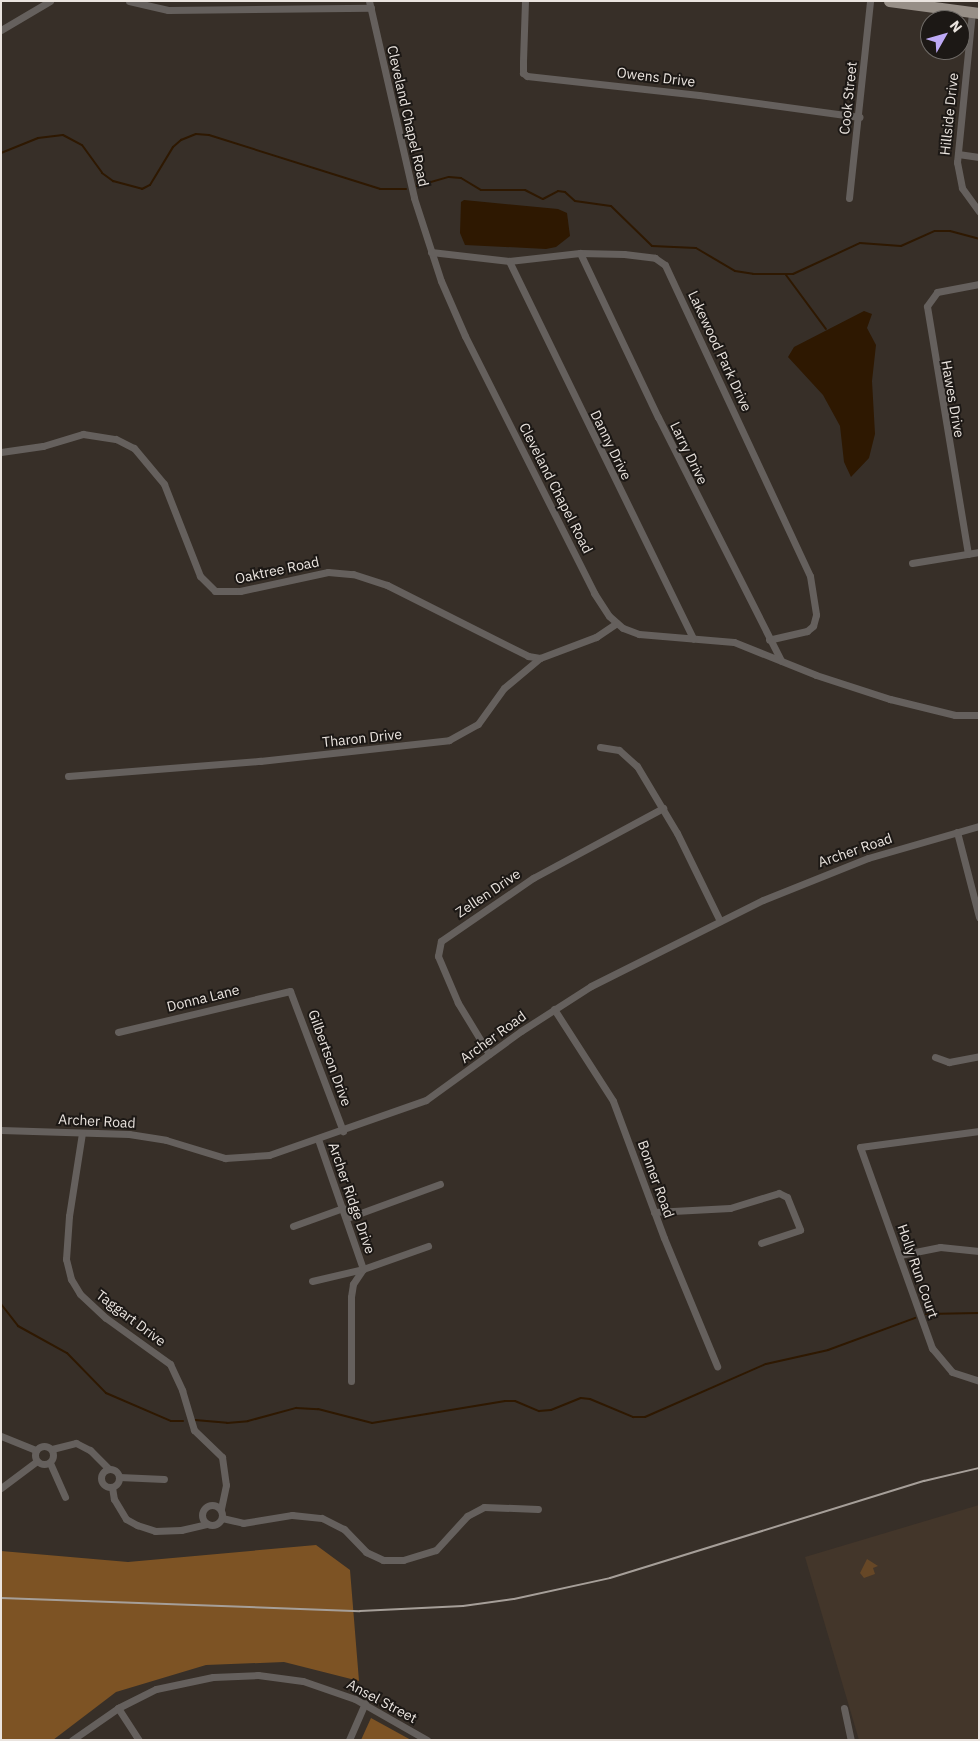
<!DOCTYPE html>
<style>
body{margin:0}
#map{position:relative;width:980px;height:1741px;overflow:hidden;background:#372f28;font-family:"IBM Plex Sans",sans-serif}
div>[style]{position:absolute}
.built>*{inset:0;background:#43362a}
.green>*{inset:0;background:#664726}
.forest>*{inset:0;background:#7d5324}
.water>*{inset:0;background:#2e1801}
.stream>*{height:2px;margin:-1px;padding:0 1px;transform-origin:1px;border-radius:1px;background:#2e1801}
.minor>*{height:7px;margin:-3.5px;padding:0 3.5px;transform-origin:3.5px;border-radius:3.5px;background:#65605d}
.minor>.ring{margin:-3.5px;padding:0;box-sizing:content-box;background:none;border:7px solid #65605d;border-radius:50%}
.primary>*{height:11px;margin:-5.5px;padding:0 5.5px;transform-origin:5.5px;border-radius:5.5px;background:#978f87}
.rail>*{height:2px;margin:-1px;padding:0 1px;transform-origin:1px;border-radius:1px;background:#a69f99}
span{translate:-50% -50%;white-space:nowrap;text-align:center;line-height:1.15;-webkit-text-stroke:4px #1c1815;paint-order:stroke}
.street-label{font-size:14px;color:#eae4df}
.frame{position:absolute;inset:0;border:2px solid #eae4df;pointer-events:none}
.north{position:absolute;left:920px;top:10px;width:50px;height:50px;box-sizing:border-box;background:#1c1815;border:1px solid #6e6a66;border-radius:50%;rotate:52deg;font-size:14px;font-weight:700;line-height:20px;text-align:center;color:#eae4df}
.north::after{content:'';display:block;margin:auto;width:18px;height:22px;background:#bda9f5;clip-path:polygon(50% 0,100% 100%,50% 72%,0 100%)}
</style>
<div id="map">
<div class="built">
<i style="clip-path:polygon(979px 1505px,979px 1740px,859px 1740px,805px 1557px)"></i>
</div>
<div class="green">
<i style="clip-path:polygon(867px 1559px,878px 1566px,873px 1568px,875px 1574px,864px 1578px,860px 1573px)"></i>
</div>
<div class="forest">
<i style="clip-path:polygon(316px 1545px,350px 1570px,359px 1681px,284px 1662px,206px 1665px,116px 1692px,53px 1740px,1px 1740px,1px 1551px,128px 1562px)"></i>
<i style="clip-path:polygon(371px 1718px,411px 1740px,361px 1740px)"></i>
</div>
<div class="water">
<i style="clip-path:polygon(464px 200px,558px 209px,567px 213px,570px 236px,556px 247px,546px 249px,465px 245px,460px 233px,461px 202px)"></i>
<i style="clip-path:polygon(864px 311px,872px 314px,867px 328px,876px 345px,872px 381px,875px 434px,869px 458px,851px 477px,844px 462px,840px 426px,823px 395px,788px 357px,794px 347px)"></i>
</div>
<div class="stream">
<i style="left:1px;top:153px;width:40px;rotate:-22deg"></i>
<i style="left:38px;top:138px;width:25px;rotate:-7deg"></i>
<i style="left:63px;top:135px;width:21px;rotate:28deg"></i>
<i style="left:82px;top:145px;width:34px;rotate:54deg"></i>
<i style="left:102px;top:173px;width:14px;rotate:36deg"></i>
<i style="left:113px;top:181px;width:30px;rotate:15deg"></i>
<i style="left:142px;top:189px;width:9px;rotate:-27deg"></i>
<i style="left:150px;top:185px;width:44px;rotate:-58.8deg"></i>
<i style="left:173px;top:147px;width:11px;rotate:-41deg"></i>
<i style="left:181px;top:140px;width:16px;rotate:-22deg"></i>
<i style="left:196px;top:134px;width:13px;rotate:4deg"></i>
<i style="left:209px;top:135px;width:179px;rotate:17.5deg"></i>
<i style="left:380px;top:189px;width:26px"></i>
<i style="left:417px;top:186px;width:33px;rotate:-16deg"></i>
<i style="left:449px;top:177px;width:12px;rotate:5deg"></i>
<i style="left:461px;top:178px;width:23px;rotate:31deg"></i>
<i style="left:481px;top:190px;width:44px"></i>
<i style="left:525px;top:190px;width:20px;rotate:27deg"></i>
<i style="left:543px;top:199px;width:17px;rotate:-28deg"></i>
<i style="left:558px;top:191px;width:7px;rotate:8deg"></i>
<i style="left:565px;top:192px;width:13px;rotate:42deg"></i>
<i style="left:575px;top:201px;width:36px;rotate:8deg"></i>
<i style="left:611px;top:206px;width:57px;rotate:44.3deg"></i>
<i style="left:652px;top:246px;width:44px;rotate:2.6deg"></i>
<i style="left:696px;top:248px;width:45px;rotate:30.5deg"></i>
<i style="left:735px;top:271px;width:18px;rotate:9deg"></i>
<i style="left:753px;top:274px;width:40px"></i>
<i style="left:793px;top:274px;width:74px;rotate:-24.8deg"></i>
<i style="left:860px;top:243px;width:41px;rotate:4.2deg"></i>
<i style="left:901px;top:246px;width:37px;rotate:-24deg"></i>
<i style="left:935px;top:231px;width:15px"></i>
<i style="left:950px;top:231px;width:30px;rotate:15deg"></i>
<i style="left:786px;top:275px;width:67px;rotate:53.5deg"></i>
<i style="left:1px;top:1304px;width:28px;rotate:52deg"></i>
<i style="left:18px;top:1326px;width:56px;rotate:28.9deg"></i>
<i style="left:67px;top:1353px;width:56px;rotate:45.7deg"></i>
<i style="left:106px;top:1393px;width:71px;rotate:23.3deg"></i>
<i style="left:171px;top:1421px;width:12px"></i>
<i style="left:926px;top:1314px;width:53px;rotate:-1.1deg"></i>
<i style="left:195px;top:1420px;width:32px;rotate:5deg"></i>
<i style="left:227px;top:1423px;width:21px;rotate:-5deg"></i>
<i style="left:248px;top:1421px;width:50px;rotate:-15.2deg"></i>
<i style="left:296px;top:1408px;width:22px;rotate:3deg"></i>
<i style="left:318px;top:1409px;width:56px;rotate:14.5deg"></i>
<i style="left:372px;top:1423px;width:135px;rotate:-9.4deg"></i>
<i style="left:505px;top:1401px;width:10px"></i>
<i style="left:515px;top:1401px;width:26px;rotate:23deg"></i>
<i style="left:539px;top:1411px;width:12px;rotate:-5deg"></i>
<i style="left:551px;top:1410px;width:32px;rotate:-22deg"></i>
<i style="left:581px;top:1398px;width:9px;rotate:6deg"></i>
<i style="left:590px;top:1399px;width:47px;rotate:22.7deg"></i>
<i style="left:633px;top:1417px;width:12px"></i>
<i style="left:645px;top:1417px;width:132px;rotate:-23.7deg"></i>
<i style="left:766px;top:1364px;width:64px;rotate:-12.7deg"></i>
<i style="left:828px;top:1350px;width:93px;rotate:-20.2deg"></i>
</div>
<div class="minor">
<i style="left:129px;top:1px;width:40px;rotate:13deg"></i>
<i style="left:168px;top:10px;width:203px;rotate:-0.6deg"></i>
<i style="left:369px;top:1px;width:202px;rotate:77.1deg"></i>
<i style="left:414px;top:198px;width:87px;rotate:72deg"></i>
<i style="left:441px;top:281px;width:60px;rotate:66.4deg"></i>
<i style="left:465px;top:336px;width:288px;rotate:63.3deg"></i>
<i style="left:594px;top:593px;width:27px;rotate:57deg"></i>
<i style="left:609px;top:616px;width:18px;rotate:41deg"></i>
<i style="left:623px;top:628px;width:17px;rotate:21deg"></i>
<i style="left:639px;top:634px;width:95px;rotate:4.8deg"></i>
<i style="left:734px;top:642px;width:88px;rotate:21.9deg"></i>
<i style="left:816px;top:675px;width:78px;rotate:18deg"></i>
<i style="left:890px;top:699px;width:67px;rotate:13.8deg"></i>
<i style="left:955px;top:715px;width:24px"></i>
<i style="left:525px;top:1px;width:61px;rotate:91.9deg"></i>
<i style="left:523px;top:62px;width:11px;rotate:90deg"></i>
<i style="left:523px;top:73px;width:5px;rotate:37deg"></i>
<i style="left:527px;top:76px;width:173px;rotate:6.3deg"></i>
<i style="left:699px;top:95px;width:162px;rotate:7.8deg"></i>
<i style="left:972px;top:12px;width:151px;rotate:95.7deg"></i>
<i style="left:957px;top:162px;width:26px;rotate:79deg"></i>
<i style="left:962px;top:188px;width:29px;rotate:54deg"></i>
<i style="left:1px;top:30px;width:57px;rotate:-30.6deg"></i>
<i style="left:958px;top:154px;width:21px;rotate:8deg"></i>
<i style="left:849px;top:198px;width:198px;rotate:-83.9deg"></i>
<i style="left:431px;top:252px;width:79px;rotate:6.6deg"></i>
<i style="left:509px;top:261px;width:71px;rotate:-6.4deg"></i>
<i style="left:580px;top:253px;width:44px;rotate:1.3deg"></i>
<i style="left:624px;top:254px;width:31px;rotate:7deg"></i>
<i style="left:655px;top:258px;width:12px;rotate:35deg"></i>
<i style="left:665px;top:265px;width:343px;rotate:65deg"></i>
<i style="left:810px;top:576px;width:39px;rotate:81deg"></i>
<i style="left:816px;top:615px;width:11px;rotate:105deg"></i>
<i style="left:813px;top:626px;width:8px;rotate:140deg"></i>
<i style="left:807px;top:631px;width:39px;rotate:167deg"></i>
<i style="left:580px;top:253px;width:182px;rotate:64.6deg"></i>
<i style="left:658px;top:417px;width:273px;rotate:63.2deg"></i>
<i style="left:509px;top:261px;width:420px;rotate:64deg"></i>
<i style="left:1px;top:452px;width:42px;rotate:-8.1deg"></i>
<i style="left:43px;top:446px;width:42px;rotate:-16.7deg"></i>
<i style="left:83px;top:434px;width:33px;rotate:9deg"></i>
<i style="left:116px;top:439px;width:20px;rotate:27deg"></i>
<i style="left:134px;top:448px;width:47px;rotate:50.2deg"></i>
<i style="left:164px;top:484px;width:99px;rotate:68.6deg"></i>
<i style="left:200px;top:576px;width:21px;rotate:45deg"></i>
<i style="left:215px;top:591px;width:25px"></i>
<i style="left:240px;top:591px;width:90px;rotate:-12.2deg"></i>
<i style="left:328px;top:572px;width:25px;rotate:5deg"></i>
<i style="left:353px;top:574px;width:36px;rotate:18deg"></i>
<i style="left:387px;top:585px;width:158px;rotate:26.7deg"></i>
<i style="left:528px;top:656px;width:12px;rotate:9deg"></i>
<i style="left:968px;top:554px;width:251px;rotate:-99.4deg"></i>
<i style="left:927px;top:306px;width:17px;rotate:-54deg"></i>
<i style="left:937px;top:292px;width:43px;rotate:-10.8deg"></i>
<i style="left:912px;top:563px;width:68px;rotate:-9.3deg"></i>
<i style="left:600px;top:747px;width:19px;rotate:9deg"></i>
<i style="left:619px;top:750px;width:24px;rotate:42deg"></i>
<i style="left:637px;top:766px;width:78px;rotate:59.2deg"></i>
<i style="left:677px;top:833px;width:98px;rotate:64deg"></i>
<i style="left:68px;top:776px;width:193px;rotate:-4.5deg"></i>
<i style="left:260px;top:761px;width:190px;rotate:-6.3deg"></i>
<i style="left:449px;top:740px;width:33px;rotate:-29deg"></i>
<i style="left:478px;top:724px;width:44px;rotate:-54.2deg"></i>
<i style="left:504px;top:688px;width:47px;rotate:-39.8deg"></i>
<i style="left:540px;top:658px;width:60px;rotate:-20.6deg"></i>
<i style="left:596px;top:637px;width:25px;rotate:-34deg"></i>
<i style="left:957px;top:832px;width:88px;rotate:75.5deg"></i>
<i style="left:554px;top:1009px;width:109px;rotate:57.3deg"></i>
<i style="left:613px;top:1101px;width:146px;rotate:69.6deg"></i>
<i style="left:664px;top:1238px;width:139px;rotate:67.5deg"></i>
<i style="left:118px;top:1032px;width:177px;rotate:-13.4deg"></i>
<i style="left:290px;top:991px;width:150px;rotate:69.3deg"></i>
<i style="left:489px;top:1054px;width:60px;rotate:-121.3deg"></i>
<i style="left:458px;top:1003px;width:51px;rotate:-113.1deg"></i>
<i style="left:438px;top:956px;width:15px;rotate:-79deg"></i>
<i style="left:441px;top:941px;width:112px;rotate:-34.4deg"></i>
<i style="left:533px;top:878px;width:148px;rotate:-28.3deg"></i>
<i style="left:935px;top:1057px;width:15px;rotate:20deg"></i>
<i style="left:949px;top:1062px;width:31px;rotate:-11deg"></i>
<i style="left:1px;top:1130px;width:128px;rotate:1.8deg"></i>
<i style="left:129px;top:1134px;width:37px;rotate:9deg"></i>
<i style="left:166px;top:1140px;width:62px;rotate:17deg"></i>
<i style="left:225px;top:1158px;width:44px;rotate:-3.9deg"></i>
<i style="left:269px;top:1155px;width:166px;rotate:-19.3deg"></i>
<i style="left:426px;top:1100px;width:117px;rotate:-36deg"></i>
<i style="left:521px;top:1031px;width:83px;rotate:-32.7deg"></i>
<i style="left:591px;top:986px;width:192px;rotate:-26.6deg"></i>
<i style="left:763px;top:900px;width:113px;rotate:-21.8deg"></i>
<i style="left:868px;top:858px;width:116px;rotate:-16.1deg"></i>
<i style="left:979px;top:1131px;width:120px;rotate:172.3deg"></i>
<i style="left:860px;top:1147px;width:214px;rotate:70.3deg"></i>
<i style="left:932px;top:1348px;width:31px;rotate:50deg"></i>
<i style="left:952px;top:1372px;width:28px;rotate:18deg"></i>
<i style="left:82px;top:1133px;width:84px;rotate:98.9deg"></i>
<i style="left:69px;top:1216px;width:43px;rotate:94deg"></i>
<i style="left:66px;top:1259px;width:21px;rotate:76deg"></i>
<i style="left:71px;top:1279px;width:17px;rotate:59deg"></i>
<i style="left:80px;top:1294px;width:35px;rotate:43deg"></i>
<i style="left:106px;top:1318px;width:79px;rotate:35.7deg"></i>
<i style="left:170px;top:1364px;width:29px;rotate:65deg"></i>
<i style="left:182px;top:1390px;width:42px;rotate:73.3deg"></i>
<i style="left:194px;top:1430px;width:39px;rotate:44deg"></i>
<i style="left:222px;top:1457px;width:28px;rotate:82deg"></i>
<i style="left:226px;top:1485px;width:25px;rotate:102deg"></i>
<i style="left:318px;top:1139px;width:138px;rotate:70.9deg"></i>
<i style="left:363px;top:1269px;width:18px;rotate:124deg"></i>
<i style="left:353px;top:1284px;width:13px;rotate:99deg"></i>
<i style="left:351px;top:1297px;width:84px;rotate:90deg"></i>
<i style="left:654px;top:1212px;width:76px;rotate:-3deg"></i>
<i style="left:730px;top:1208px;width:51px;rotate:-17deg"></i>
<i style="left:779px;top:1193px;width:9px;rotate:27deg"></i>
<i style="left:787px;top:1197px;width:35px;rotate:68deg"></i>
<i style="left:800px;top:1230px;width:41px;rotate:161.6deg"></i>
<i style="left:347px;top:1218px;width:99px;rotate:-20.1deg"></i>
<i style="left:293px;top:1226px;width:53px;rotate:-19.8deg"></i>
<i style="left:900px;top:1255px;width:41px;rotate:-11.3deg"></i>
<i style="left:940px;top:1247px;width:39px;rotate:6deg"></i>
<i style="left:312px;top:1281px;width:52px;rotate:-13.2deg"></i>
<i style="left:363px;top:1269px;width:69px;rotate:-19.5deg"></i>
<i style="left:1px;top:1436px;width:38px;rotate:22deg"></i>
<i class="ring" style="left:35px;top:1446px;width:11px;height:11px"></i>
<i style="left:52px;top:1449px;width:25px;rotate:-14deg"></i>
<i style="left:76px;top:1443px;width:16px;rotate:27deg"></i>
<i style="left:90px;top:1450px;width:25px;rotate:45deg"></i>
<i style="left:50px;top:1463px;width:37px;rotate:66deg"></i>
<i class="ring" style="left:101px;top:1469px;width:11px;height:11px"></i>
<i style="left:119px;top:1477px;width:45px;rotate:2.5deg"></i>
<i style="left:112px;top:1487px;width:12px;rotate:81deg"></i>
<i style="left:114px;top:1499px;width:23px;rotate:59deg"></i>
<i style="left:126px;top:1519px;width:13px;rotate:29deg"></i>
<i style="left:137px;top:1525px;width:19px;rotate:18deg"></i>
<i style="left:155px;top:1531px;width:26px;rotate:-2deg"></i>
<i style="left:181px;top:1530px;width:27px;rotate:-13deg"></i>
<i style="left:1px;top:1488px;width:45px;rotate:-36.9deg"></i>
<i class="ring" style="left:202px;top:1505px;width:13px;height:13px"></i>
<i style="left:222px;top:1518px;width:22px;rotate:13deg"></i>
<i style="left:243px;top:1523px;width:50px;rotate:-9.3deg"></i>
<i style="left:292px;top:1515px;width:30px;rotate:6deg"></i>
<i style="left:322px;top:1518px;width:25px;rotate:27deg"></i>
<i style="left:344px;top:1529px;width:32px;rotate:46deg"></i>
<i style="left:366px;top:1552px;width:19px;rotate:25deg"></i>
<i style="left:383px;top:1560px;width:20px"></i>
<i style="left:403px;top:1560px;width:34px;rotate:-17deg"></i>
<i style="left:436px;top:1550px;width:46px;rotate:-47.6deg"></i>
<i style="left:467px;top:1516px;width:19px;rotate:-28deg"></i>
<i style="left:484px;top:1507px;width:54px;rotate:2.1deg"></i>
<i style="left:118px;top:1708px;width:38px;rotate:57deg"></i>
<i style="left:844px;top:1708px;width:33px;rotate:78deg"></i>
<i style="left:72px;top:1740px;width:56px;rotate:-34.8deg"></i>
<i style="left:118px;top:1708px;width:42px;rotate:-26.6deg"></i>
<i style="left:156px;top:1689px;width:58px;rotate:-11.9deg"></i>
<i style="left:213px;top:1677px;width:45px;rotate:-2.5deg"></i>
<i style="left:258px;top:1675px;width:45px;rotate:7.6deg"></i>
<i style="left:303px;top:1681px;width:55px;rotate:19.1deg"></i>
<i style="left:355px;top:1699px;width:83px;rotate:29.7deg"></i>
<i style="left:349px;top:1740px;width:40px;rotate:-66.6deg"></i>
</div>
<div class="primary">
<i style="left:889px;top:1px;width:91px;rotate:7.6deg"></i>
</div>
<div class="rail">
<i style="left:1px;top:1598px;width:359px;rotate:2.1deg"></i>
<i style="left:360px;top:1611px;width:103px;rotate:-2.8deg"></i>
<i style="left:463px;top:1606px;width:51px;rotate:-7.8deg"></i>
<i style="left:514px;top:1599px;width:98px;rotate:-12.3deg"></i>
<i style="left:610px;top:1578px;width:329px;rotate:-17.2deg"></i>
<i style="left:924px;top:1481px;width:57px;rotate:-13.3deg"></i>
</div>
<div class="street-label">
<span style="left:656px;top:77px;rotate:7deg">Owens Drive</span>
<span style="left:848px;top:98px;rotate:-84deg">Cook Street</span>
<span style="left:949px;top:114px;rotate:-84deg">Hillside Drive</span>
<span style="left:408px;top:116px;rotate:77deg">Cleveland Chapel Road</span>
<span style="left:720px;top:351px;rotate:65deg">Lakewood Park Drive</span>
<span style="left:953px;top:399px;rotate:80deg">Hawes Drive</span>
<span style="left:611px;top:445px;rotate:64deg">Danny Drive</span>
<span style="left:689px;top:453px;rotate:64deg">Larry Drive</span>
<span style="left:556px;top:488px;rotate:63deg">Cleveland Chapel Road</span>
<span style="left:277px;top:570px;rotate:-12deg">Oaktree Road</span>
<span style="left:362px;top:738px;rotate:-6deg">Tharon Drive</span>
<span style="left:855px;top:850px;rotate:-19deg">Archer Road</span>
<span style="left:488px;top:893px;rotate:-34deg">Zellen Drive</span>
<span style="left:203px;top:998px;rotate:-14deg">Donna Lane</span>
<span style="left:493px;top:1037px;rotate:-36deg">Archer Road</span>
<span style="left:330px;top:1058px;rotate:70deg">Gilbertson Drive</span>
<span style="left:97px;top:1121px;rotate:3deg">Archer Road</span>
<span style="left:656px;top:1179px;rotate:70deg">Bonner Road</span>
<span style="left:352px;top:1198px;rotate:71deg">Archer Ridge Drive</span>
<span style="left:918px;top:1271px;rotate:71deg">Holly Run Court</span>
<span style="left:131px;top:1318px;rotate:37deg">Taggart Drive</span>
<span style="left:382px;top:1701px;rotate:28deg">Ansel Street</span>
</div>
<div class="frame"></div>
<div class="north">N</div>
</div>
